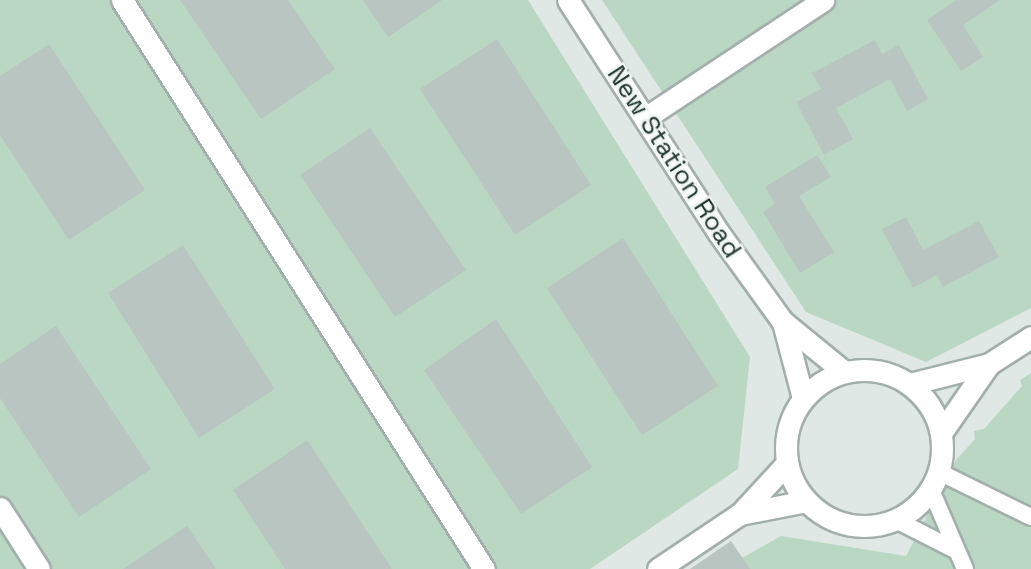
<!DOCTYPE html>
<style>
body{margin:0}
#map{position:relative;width:1031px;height:569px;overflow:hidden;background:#dfe8e5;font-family:"Space Grotesk",sans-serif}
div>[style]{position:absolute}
.green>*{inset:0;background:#bad7c4}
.building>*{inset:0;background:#b8c5c1}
.roads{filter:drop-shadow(2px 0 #a3afac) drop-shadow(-2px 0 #a3afac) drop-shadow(0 2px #a3afac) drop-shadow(0 -2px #a3afac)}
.service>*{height:16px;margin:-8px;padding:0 8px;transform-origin:8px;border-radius:8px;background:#fff}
.minor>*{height:21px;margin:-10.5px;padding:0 10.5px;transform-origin:10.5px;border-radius:10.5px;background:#fff}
.minor>.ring{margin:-10.5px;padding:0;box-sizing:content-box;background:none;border:21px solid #fff;border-radius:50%}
span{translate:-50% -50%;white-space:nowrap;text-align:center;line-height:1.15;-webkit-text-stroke:5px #eff5f2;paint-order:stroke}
.street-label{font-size:26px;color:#223632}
</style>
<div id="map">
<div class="green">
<i style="clip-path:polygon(0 0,528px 0,750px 357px,738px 469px,590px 569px,0 569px)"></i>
<i style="clip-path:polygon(602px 0,1031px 0,1031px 308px,926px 362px,806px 312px)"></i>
<i style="clip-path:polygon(1031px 373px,1031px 569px,722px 569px,781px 536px,906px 556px,956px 460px,975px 439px,974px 431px,984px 429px,1022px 386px,1020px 380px)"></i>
</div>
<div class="building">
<i style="clip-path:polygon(180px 0,288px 0,335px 69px,261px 119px)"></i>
<i style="clip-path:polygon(363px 0,442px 0,388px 37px)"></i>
<i style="clip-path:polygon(956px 0,1000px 0,963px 25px,983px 57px,961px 71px,927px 20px)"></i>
<i style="clip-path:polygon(497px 39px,591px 185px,515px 235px,420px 89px)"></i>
<i style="clip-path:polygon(875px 40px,882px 54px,899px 45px,928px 99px,907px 111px,890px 79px,836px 108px,853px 139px,824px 155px,796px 102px,821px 89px,812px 73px)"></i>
<i style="clip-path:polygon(49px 44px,145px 190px,69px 240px,0 135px,0 76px)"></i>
<i style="clip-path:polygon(370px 128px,466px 270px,395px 317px,300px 175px)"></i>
<i style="clip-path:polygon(817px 155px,831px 177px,799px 196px,834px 252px,800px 273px,763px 212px,775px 204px,765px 187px)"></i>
<i style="clip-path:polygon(906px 217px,923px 250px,979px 221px,999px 257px,943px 287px,937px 275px,913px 288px,882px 229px)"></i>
<i style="clip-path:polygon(623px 238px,718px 386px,642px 435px,547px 288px)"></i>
<i style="clip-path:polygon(183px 245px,275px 389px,199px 438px,108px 293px)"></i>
<i style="clip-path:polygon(496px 319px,592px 467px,521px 514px,424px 370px)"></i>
<i style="clip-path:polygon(56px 326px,151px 469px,79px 517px,0 398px,0 364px)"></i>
<i style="clip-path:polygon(307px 440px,392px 569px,285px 569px,233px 490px)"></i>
<i style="clip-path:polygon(187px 526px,216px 569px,123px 569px)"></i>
<i style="clip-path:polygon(731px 541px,750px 569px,690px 569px)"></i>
</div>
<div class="roads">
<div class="service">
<i style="left:939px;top:472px;width:102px;rotate:26.1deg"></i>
<i style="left:931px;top:490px;width:86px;rotate:66.7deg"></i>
<i style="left:896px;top:520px;width:66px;rotate:27deg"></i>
</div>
<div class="minor">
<i style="left:122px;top:0;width:674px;rotate:57.54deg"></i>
<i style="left:568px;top:0;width:276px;rotate:57.1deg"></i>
<i style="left:718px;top:232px;width:111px;rotate:54.2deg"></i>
<i style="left:783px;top:322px;width:77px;rotate:39.2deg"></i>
<i style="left:645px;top:118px;width:214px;rotate:-33.5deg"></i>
<i style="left:783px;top:322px;width:79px;rotate:75.3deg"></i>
<i class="ring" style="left:786px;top:370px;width:135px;height:135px"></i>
<i style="left:910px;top:384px;width:81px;rotate:-14.2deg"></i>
<i style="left:989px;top:364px;width:50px;rotate:-32.7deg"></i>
<i style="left:941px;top:433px;width:84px;rotate:-55.2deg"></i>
<i style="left:0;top:508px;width:72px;rotate:57.4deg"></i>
<i style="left:740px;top:514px;width:67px;rotate:-11.1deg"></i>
<i style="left:658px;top:569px;width:99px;rotate:-33.9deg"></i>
<i style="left:740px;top:514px;width:69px;rotate:-47.3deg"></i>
</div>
</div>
<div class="street-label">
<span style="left:674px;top:162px;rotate:57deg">New Station Road</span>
</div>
</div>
